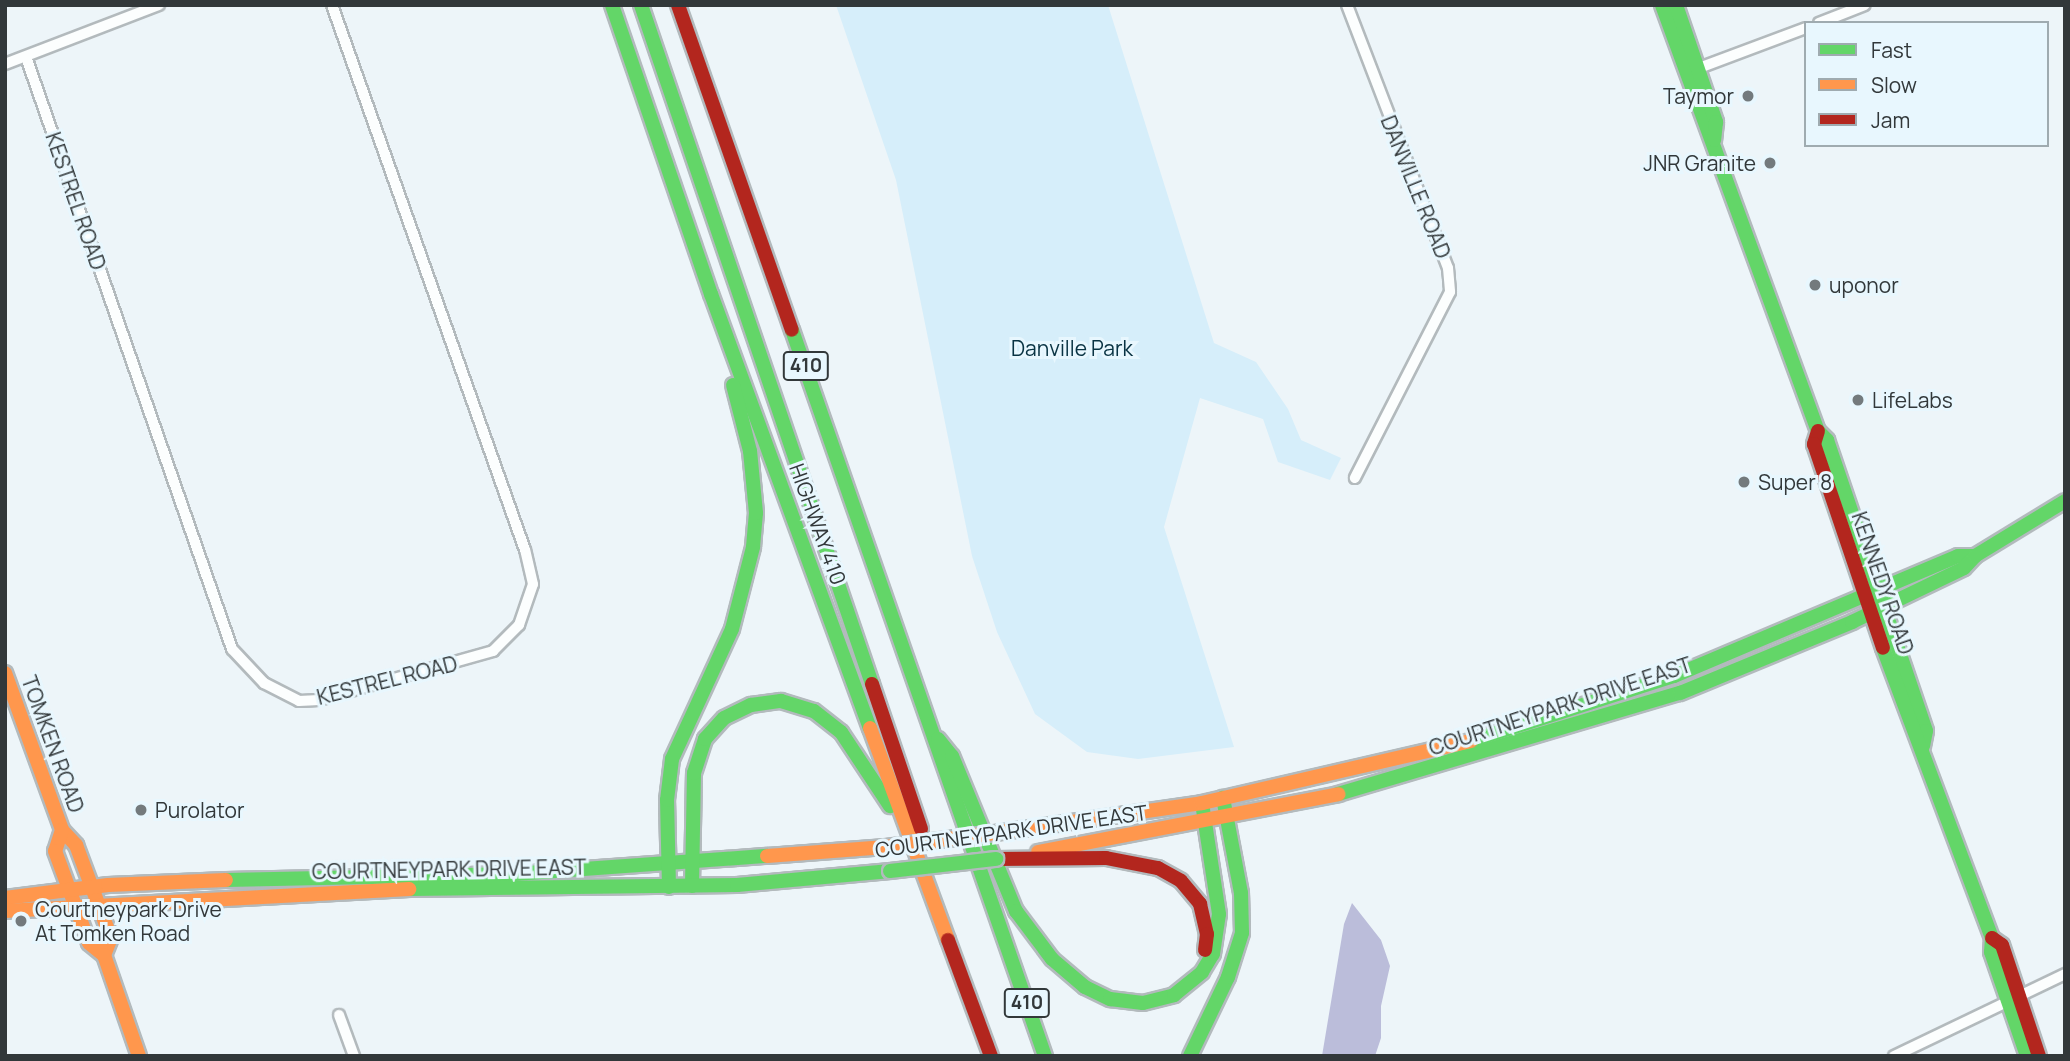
<!DOCTYPE html>
<style>
body{margin:0}
#map{position:relative;width:2070px;height:1061px;overflow:hidden;background:#edf5f9;font-family:Manrope,sans-serif}
div>[style]{position:absolute}
.green>*{inset:0;background:#d6eefa}
.water>*{inset:0;background:#bbbdda}
.roads{filter:drop-shadow(2px 0 #b3babd) drop-shadow(-2px 0 #b3babd) drop-shadow(0 2px #b3babd) drop-shadow(0 -2px #b3babd)}
.street>*{height:10px;margin:-5px;padding:0 5px;transform-origin:5px;border-radius:5px;background:#fcfefe}
.fast>*{height:14px;margin:-7px;padding:0 7px;transform-origin:7px;border-radius:7px;background:#63d668}
.slow>*{height:14px;margin:-7px;padding:0 7px;transform-origin:7px;border-radius:7px;background:#ff974d}
.jam>*{height:14px;margin:-7px;padding:0 7px;transform-origin:7px;border-radius:7px;background:#b3261e}
.bridges{filter:drop-shadow(2px 0 #b3babd) drop-shadow(-2px 0 #b3babd) drop-shadow(0 2px #b3babd) drop-shadow(0 -2px #b3babd)}
.fast-bridge>*{height:14px;margin:-7px;padding:0 7px;transform-origin:7px;border-radius:7px;background:#63d668}
.slow-bridge>*{height:14px;margin:-7px;padding:0 7px;transform-origin:7px;border-radius:7px;background:#ff974d}
.dots>*{width:19px;height:19px;translate:-50% -50%;box-sizing:border-box;border:4px solid #e8f7fe;border-radius:50%}
span{translate:-50% -50%;white-space:nowrap;text-align:center;line-height:1.15;-webkit-text-stroke:6px #e8f7fe;paint-order:stroke}
.shield-label span{padding:2px 5px;background:#e8f7fe;border:2px solid;border-radius:5px;-webkit-text-stroke-width:0}
.shield-label{font-size:19px;color:#32383a;font-weight:700}
.poi-label{font-size:21px;color:#32383a}
.right{translate:-100% -50%;text-align:right}
.left{translate:0 -50%;text-align:left}
.street-label{font-size:21px;color:#32383a}
.park-label{font-size:21px;color:#093343}
.frame{position:absolute;inset:0;border:7px solid #32383a;pointer-events:none}
.legend{position:absolute;left:1804px;top:21px;width:245px;height:126px;box-sizing:border-box;background:#e8f7fe;border:2px solid #9fabb0;margin:0;padding:9px 12px;list-style:none;font-size:21px;color:#32383a}
.legend li{display:flex;align-items:center;gap:14px;height:35px}
.legend b{width:35px;border:2px solid #9fabb0}
</style>
<div id="map">
<div class="green">
<i style="clip-path:polygon(836px 5px,1108px 5px,1214px 343px,1256px 362px,1288px 409px,1301px 440px,1341px 458px,1330px 480px,1278px 462px,1263px 419px,1200px 398px,1164px 527px,1234px 747px,1138px 759px,1087px 752px,1035px 714px,997px 632px,972px 556px,896px 180px)"></i>
</div>
<div class="water">
<i style="clip-path:polygon(1352px 903px,1381px 940px,1390px 966px,1381px 1006px,1381px 1038px,1375px 1056px,1322px 1056px,1344px 924px)"></i>
</div>
<div class="roads">
<div class="street">
<i style="left:1347px;top:5px;width:282px;rotate:69deg"></i>
<i style="left:1448px;top:268px;width:24px;rotate:85deg"></i>
<i style="left:1450px;top:292px;width:209px;rotate:117.1deg"></i>
<i style="left:1819px;top:23px;width:49px;rotate:-21.4deg"></i>
<i style="left:26px;top:57px;width:627px;rotate:70.81deg"></i>
<i style="left:232px;top:649px;width:47px;rotate:46.7deg"></i>
<i style="left:264px;top:683px;width:39px;rotate:27deg"></i>
<i style="left:299px;top:701px;width:20px;rotate:-3deg"></i>
<i style="left:319px;top:700px;width:181px;rotate:-15.7deg"></i>
<i style="left:493px;top:651px;width:37px;rotate:-45deg"></i>
<i style="left:519px;top:625px;width:43px;rotate:-71.1deg"></i>
<i style="left:533px;top:584px;width:35px;rotate:-103deg"></i>
<i style="left:525px;top:550px;width:578px;rotate:-109.5deg"></i>
<i style="left:5px;top:64px;width:165px;rotate:-21deg"></i>
<i style="left:1691px;top:71px;width:123px;rotate:-20.5deg"></i>
<i style="left:339px;top:1015px;width:44px;rotate:69.9deg"></i>
<i style="left:1894px;top:1056px;width:190px;rotate:-25.6deg"></i>
</div>
<div class="fast">
<i style="left:612px;top:5px;width:305px;rotate:71.1deg"></i>
<i style="left:711px;top:294px;width:462px;rotate:69.9deg"></i>
<i style="left:641px;top:5px;width:717px;rotate:71.21deg"></i>
<i style="left:1662px;top:5px;width:454px;rotate:69.9deg"></i>
<i style="left:1818px;top:431px;width:13px;rotate:45deg"></i>
<i style="left:1827px;top:440px;width:307px;rotate:71.2deg"></i>
<i style="left:1926px;top:731px;width:15px;rotate:101deg"></i>
<i style="left:1676px;top:5px;width:124px;rotate:71.1deg"></i>
<i style="left:1716px;top:122px;width:18px;rotate:96deg"></i>
<i style="left:792px;top:330px;width:769px;rotate:70.79deg"></i>
<i style="left:1883px;top:648px;width:310px;rotate:69.4deg"></i>
<i style="left:1992px;top:938px;width:14px;rotate:94deg"></i>
<i style="left:1991px;top:952px;width:110px;rotate:70.9deg"></i>
<i style="left:938px;top:739px;width:22px;rotate:51deg"></i>
<i style="left:952px;top:756px;width:168px;rotate:67.6deg"></i>
<i style="left:1016px;top:911px;width:60px;rotate:53.1deg"></i>
<i style="left:1052px;top:959px;width:43px;rotate:40.3deg"></i>
<i style="left:1085px;top:987px;width:28px;rotate:26deg"></i>
<i style="left:1110px;top:999px;width:33px;rotate:7deg"></i>
<i style="left:1143px;top:1003px;width:32px;rotate:-14deg"></i>
<i style="left:1174px;top:995px;width:36px;rotate:-39deg"></i>
<i style="left:1202px;top:972px;width:21px;rotate:-59deg"></i>
<i style="left:1213px;top:954px;width:40px;rotate:-81.5deg"></i>
<i style="left:1219px;top:914px;width:112px;rotate:-98.7deg"></i>
<i style="left:1471px;top:741px;width:213px;rotate:-17.8deg"></i>
<i style="left:1674px;top:676px;width:308px;rotate:-22.9deg"></i>
<i style="left:1958px;top:556px;width:17px"></i>
<i style="left:1338px;top:794px;width:357px;rotate:-16.5deg"></i>
<i style="left:1680px;top:693px;width:186px;rotate:-22.4deg"></i>
<i style="left:1852px;top:622px;width:124px;rotate:-25.7deg"></i>
<i style="left:1964px;top:568px;width:16px;rotate:-47deg"></i>
<i style="left:1975px;top:556px;width:105px;rotate:-31.4deg"></i>
<i style="left:226px;top:880px;width:288px;rotate:-1.2deg"></i>
<i style="left:514px;top:874px;width:254px;rotate:-4.1deg"></i>
<i style="left:692px;top:886px;width:113px;rotate:-89deg"></i>
<i style="left:694px;top:773px;width:36px;rotate:-72deg"></i>
<i style="left:705px;top:739px;width:28px;rotate:-48deg"></i>
<i style="left:724px;top:718px;width:30px;rotate:-26deg"></i>
<i style="left:751px;top:705px;width:30px;rotate:-8deg"></i>
<i style="left:781px;top:701px;width:34px;rotate:17deg"></i>
<i style="left:814px;top:711px;width:34px;rotate:38deg"></i>
<i style="left:841px;top:732px;width:89px;rotate:56.5deg"></i>
<i style="left:669px;top:887px;width:87px;rotate:-91.3deg"></i>
<i style="left:667px;top:800px;width:41px;rotate:-83deg"></i>
<i style="left:672px;top:759px;width:143px;rotate:-65.2deg"></i>
<i style="left:732px;top:629px;width:85px;rotate:-75.6deg"></i>
<i style="left:753px;top:547px;width:34px;rotate:-85deg"></i>
<i style="left:756px;top:513px;width:62px;rotate:-95.5deg"></i>
<i style="left:750px;top:451px;width:68px;rotate:-104.4deg"></i>
<i style="left:409px;top:889px;width:328px;rotate:-0.7deg"></i>
<i style="left:737px;top:885px;width:154px;rotate:-5.2deg"></i>
<i style="left:1190px;top:1056px;width:88px;rotate:-64.3deg"></i>
<i style="left:1228px;top:977px;width:46px;rotate:-72.3deg"></i>
<i style="left:1242px;top:933px;width:40px;rotate:-91.4deg"></i>
<i style="left:1241px;top:893px;width:97px;rotate:-100.7deg"></i>
</div>
<div class="slow">
<i style="left:5px;top:673px;width:167px;rotate:70deg"></i>
<i style="left:62px;top:830px;width:21px;rotate:47deg"></i>
<i style="left:76px;top:845px;width:99px;rotate:69.4deg"></i>
<i style="left:111px;top:938px;width:18px;rotate:112deg"></i>
<i style="left:870px;top:728px;width:226px;rotate:69.8deg"></i>
<i style="left:62px;top:830px;width:22px;rotate:108deg"></i>
<i style="left:55px;top:851px;width:98px;rotate:69.7deg"></i>
<i style="left:89px;top:943px;width:19px;rotate:39deg"></i>
<i style="left:104px;top:955px;width:107px;rotate:70.9deg"></i>
<i style="left:995px;top:833px;width:209px;rotate:-8.2deg"></i>
<i style="left:1202px;top:803px;width:276px;rotate:-13deg"></i>
<i style="left:1038px;top:852px;width:306px;rotate:-10.9deg"></i>
<i style="left:767px;top:856px;width:119px;rotate:-4.3deg"></i>
<i style="left:5px;top:898px;width:104px;rotate:-7.2deg"></i>
<i style="left:108px;top:885px;width:118px;rotate:-2.4deg"></i>
<i style="left:5px;top:911px;width:405px;rotate:-3.1deg"></i>
</div>
<div class="jam">
<i style="left:678px;top:5px;width:344px;rotate:70.7deg"></i>
<i style="left:1818px;top:431px;width:14px;rotate:107deg"></i>
<i style="left:1814px;top:444px;width:215px;rotate:71.3deg"></i>
<i style="left:872px;top:684px;width:153px;rotate:71.3deg"></i>
<i style="left:996px;top:859px;width:110px;rotate:-0.5deg"></i>
<i style="left:1106px;top:858px;width:53px;rotate:10.9deg"></i>
<i style="left:1158px;top:868px;width:26px;rotate:29deg"></i>
<i style="left:1181px;top:881px;width:30px;rotate:50deg"></i>
<i style="left:1200px;top:904px;width:31px;rotate:77deg"></i>
<i style="left:1207px;top:934px;width:16px;rotate:97deg"></i>
<i style="left:1992px;top:938px;width:12px;rotate:35deg"></i>
<i style="left:2002px;top:945px;width:117px;rotate:71.6deg"></i>
<i style="left:948px;top:940px;width:124px;rotate:69.7deg"></i>
</div>
</div>
<div class="bridges">
<div class="fast-bridge">
<i style="left:890px;top:871px;width:107px;rotate:-6.5deg"></i>
</div>
<div class="slow-bridge">
<i style="left:886px;top:847px;width:110px;rotate:-7.3deg"></i>
</div>
</div>
<div class="dots">
<i style="left:1748px;top:96px;background:#737a7d"></i>
<i style="left:1770px;top:163px;background:#737a7d"></i>
<i style="left:1815px;top:285px;background:#737a7d"></i>
<i style="left:1858px;top:400px;background:#737a7d"></i>
<i style="left:1744px;top:482px;background:#737a7d"></i>
<i style="left:141px;top:810px;background:#737a7d"></i>
<i style="left:21px;top:921px;background:#737a7d"></i>
</div>
<div class="shield-label">
<span style="left:806px;top:366px">410</span>
<span style="left:1027px;top:1003px">410</span>
</div>
<div class="poi-label">
<span class="right" style="left:1734px;top:96px">Taymor</span>
<span class="right" style="left:1756px;top:163px">JNR Granite</span>
<span class="left" style="left:1829px;top:285px">uponor</span>
<span class="left" style="left:1872px;top:400px">LifeLabs</span>
<span class="left" style="left:1758px;top:482px">Super 8</span>
<span class="left" style="left:155px;top:810px">Purolator</span>
<span class="left" style="left:35px;top:921px">Courtneypark Drive<br>At Tomken Road</span>
</div>
<div class="street-label">
<span style="left:1416px;top:187px;rotate:68deg">DANVILLE ROAD</span>
<span style="left:76px;top:201px;rotate:71deg">KESTREL ROAD</span>
<span style="left:818px;top:524px;rotate:70deg">HIGHWAY 410</span>
<span style="left:1883px;top:583px;rotate:71deg">KENNEDY ROAD</span>
<span style="left:387px;top:680px;rotate:-14deg">KESTREL ROAD</span>
<span style="left:1560px;top:706px;rotate:-18deg">COURTNEYPARK DRIVE EAST</span>
<span style="left:53px;top:744px;rotate:70deg">TOMKEN ROAD</span>
<span style="left:1011px;top:831px;rotate:-8deg">COURTNEYPARK DRIVE EAST</span>
<span style="left:449px;top:869px;rotate:-1deg">COURTNEYPARK DRIVE EAST</span>
</div>
<div class="park-label">
<span style="left:1072px;top:348px">Danville Park</span>
</div>
<div class="frame"></div>
<ul class="legend">
<li><b style="height:9px;background:#63d668"></b>Fast</li>
<li><b style="height:9px;background:#ff974d"></b>Slow</li>
<li><b style="height:9px;background:#b3261e"></b>Jam</li>
</ul>
</div>
